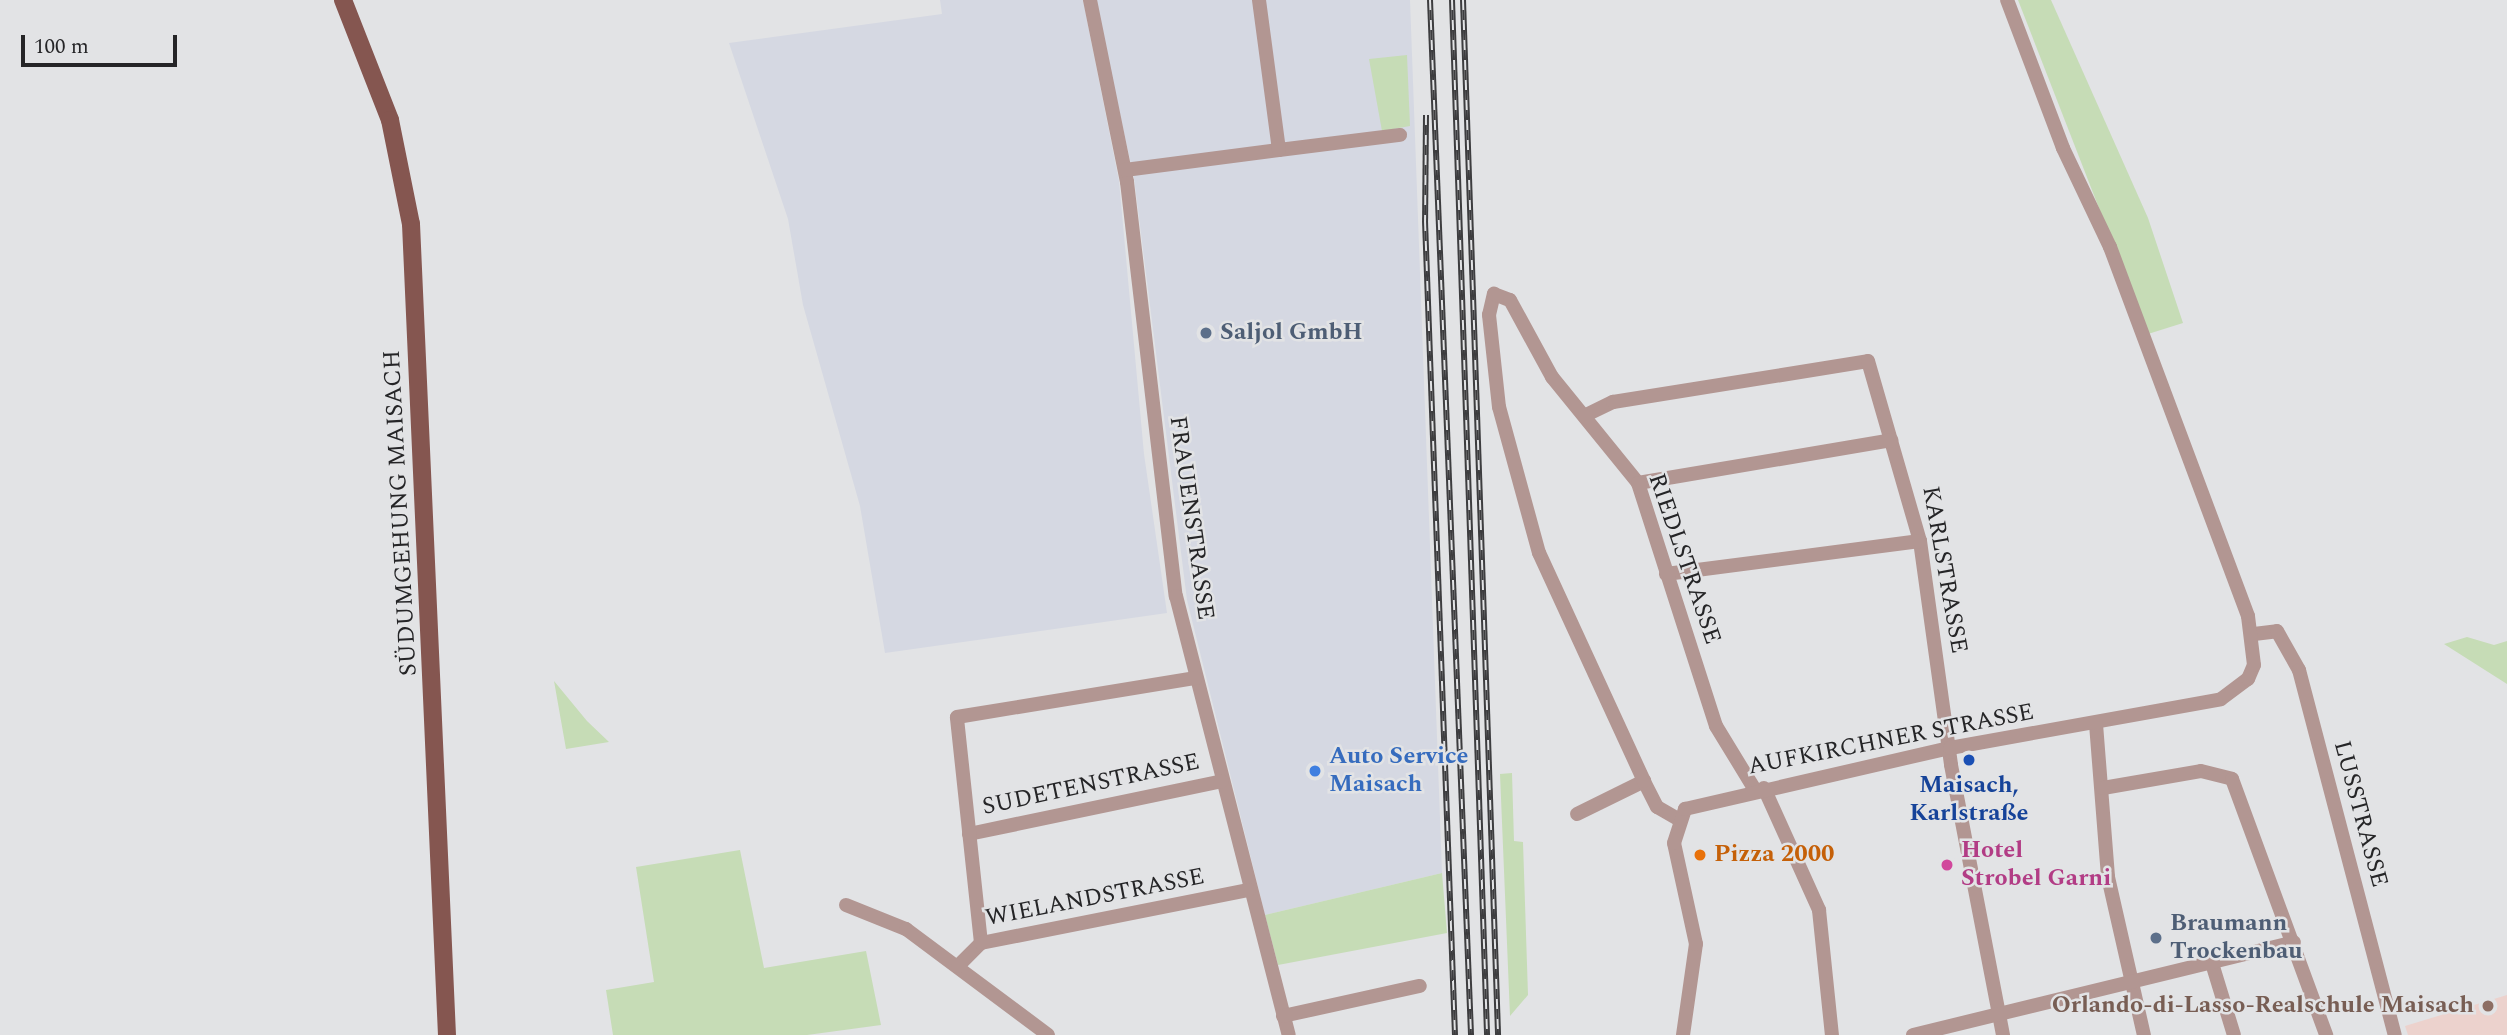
<!DOCTYPE html>
<meta charset="utf-8">
<style>
body{margin:0}
#map{position:relative;width:2507px;height:1035px;overflow:hidden;background:#e2e3e5;font-family:Spectral,serif}
div>[style]{position:absolute}
.built>*{inset:0;background:#d5d8e2}
.education>*{inset:0;background:#ecd2cd}
.green>*{inset:0;background:#c6dcb6}
.minor>*{height:14px;margin:-7px;padding:0 7px;transform-origin:7px;border-radius:7px;background:#b29692}
.major>*{height:18px;margin:-9px;padding:0 9px;transform-origin:9px;border-radius:9px;background:#855650}
.rail>*{height:6px;margin-top:-3px;transform-origin:0;background:repeating-linear-gradient(90deg,#e2e3e5 0 10px,#3d3d3f 0 20px);box-sizing:border-box;border-block:2px solid #3d3d3f}
.dots>*{width:19px;height:19px;translate:-50% -50%;box-sizing:border-box;border:4px solid #e2e3e5;border-radius:50%}
span{translate:-50% -50%;white-space:nowrap;text-align:center;line-height:1.15;-webkit-text-stroke:5px #e2e3e5;paint-order:stroke}
.service-label{font-size:24px;color:#4e5e75;font-weight:700}
.left{translate:0 -50%;text-align:left}
.street-label{font-size:24px;color:#252527}
.shop-label{font-size:24px;color:#366cbe;font-weight:700}
.transit-label{font-size:24px;color:#164399;font-weight:700}
.hotel-label{font-size:24px;color:#b23c85;font-weight:700}
.food-label{font-size:24px;color:#c56008;font-weight:700}
.education-label{font-size:24px;color:#785e54;font-weight:700}
.right{translate:-100% -50%;text-align:right}
.scale{position:absolute;left:21px;top:35px;width:156px;height:32px;box-sizing:border-box;border:4px solid #252527;border-top:0;padding-left:9px;font-size:21px;line-height:24px;white-space:nowrap;color:#252527;-webkit-text-stroke:5px #e2e3e5;paint-order:stroke}
</style>
<div id="map">
<div class="built">
<i style="clip-path:polygon(940px 0,1083px 0,1119px 181px,1144px 454px,1167px 613px,885px 653px,860px 506px,803px 305px,788px 219px,729px 43px,942px 14px)"></i>
<i style="clip-path:polygon(1095px 0,1410px 0,1442px 873px,1265px 915px,1187px 600px,1134px 178px)"></i>
</div>
<div class="education">
<i style="clip-path:polygon(2507px 995px,2507px 1035px,2408px 1035px,2405px 1026px)"></i>
</div>
<div class="green">
<i style="clip-path:polygon(2018px 0,2051px 0,2148px 218px,2183px 323px,2148px 334px)"></i>
<i style="clip-path:polygon(1407px 55px,1410px 126px,1382px 131px,1369px 59px)"></i>
<i style="clip-path:polygon(2467px 637px,2494px 645px,2507px 641px,2507px 684px,2444px 644px)"></i>
<i style="clip-path:polygon(554px 681px,587px 721px,609px 742px,566px 749px)"></i>
<i style="clip-path:polygon(1512px 773px,1514px 841px,1523px 842px,1528px 995px,1510px 1016px,1500px 774px)"></i>
<i style="clip-path:polygon(740px 850px,764px 968px,866px 951px,881px 1025px,807px 1035px,613px 1035px,606px 990px,654px 982px,636px 867px)"></i>
<i style="clip-path:polygon(1442px 873px,1447px 933px,1278px 965px,1265px 915px)"></i>
</div>
<div class="minor">
<i style="left:1090px;top:0;width:186px;rotate:78.5deg"></i>
<i style="left:1127px;top:182px;width:417px;rotate:83.3deg"></i>
<i style="left:1176px;top:596px;width:453px;rotate:75.6deg"></i>
<i style="left:1279px;top:150px;width:122px;rotate:-7.1deg"></i>
<i style="left:1125px;top:170px;width:155px;rotate:-7.4deg"></i>
<i style="left:1279px;top:150px;width:151px;rotate:-97.6deg"></i>
<i style="left:1586px;top:415px;width:30px;rotate:-26deg"></i>
<i style="left:1613px;top:402px;width:258px;rotate:-9.1deg"></i>
<i style="left:1868px;top:361px;width:187px;rotate:73.9deg"></i>
<i style="left:1920px;top:541px;width:226px;rotate:82.1deg"></i>
<i style="left:1951px;top:765px;width:275px;rotate:79.1deg"></i>
<i style="left:1638px;top:483px;width:257px;rotate:-9.6deg"></i>
<i style="left:1666px;top:574px;width:256px;rotate:-7.4deg"></i>
<i style="left:2254px;top:634px;width:23px;rotate:-7deg"></i>
<i style="left:2277px;top:631px;width:45px;rotate:60.6deg"></i>
<i style="left:2299px;top:670px;width:377px;rotate:75.3deg"></i>
<i style="left:2096px;top:724px;width:153px;rotate:85.5deg"></i>
<i style="left:2108px;top:877px;width:162px;rotate:77.2deg"></i>
<i style="left:1764px;top:788px;width:134px;rotate:65.7deg"></i>
<i style="left:1819px;top:910px;width:126px;rotate:84.1deg"></i>
<i style="left:2103px;top:788px;width:99px;rotate:-9.8deg"></i>
<i style="left:2201px;top:771px;width:32px;rotate:14deg"></i>
<i style="left:2232px;top:779px;width:273px;rotate:69.8deg"></i>
<i style="left:1577px;top:814px;width:75px;rotate:-26.2deg"></i>
<i style="left:1678px;top:819px;width:24px;rotate:-150deg"></i>
<i style="left:1657px;top:807px;width:29px;rotate:-117deg"></i>
<i style="left:1644px;top:781px;width:251px;rotate:-114.7deg"></i>
<i style="left:1539px;top:553px;width:151px;rotate:-105.3deg"></i>
<i style="left:1499px;top:407px;width:93px;rotate:-96.2deg"></i>
<i style="left:1489px;top:315px;width:22px;rotate:-77deg"></i>
<i style="left:1494px;top:294px;width:17px;rotate:21deg"></i>
<i style="left:1510px;top:300px;width:88px;rotate:61.4deg"></i>
<i style="left:1552px;top:377px;width:136px;rotate:50.9deg"></i>
<i style="left:1638px;top:483px;width:255px;rotate:72.2deg"></i>
<i style="left:1716px;top:726px;width:75px;rotate:58.6deg"></i>
<i style="left:969px;top:834px;width:258px;rotate:-11.8deg"></i>
<i style="left:846px;top:905px;width:65px;rotate:21.8deg"></i>
<i style="left:906px;top:929px;width:177px;rotate:36.7deg"></i>
<i style="left:981px;top:943px;width:227px;rotate:-96.1deg"></i>
<i style="left:957px;top:717px;width:242px;rotate:-9.3deg"></i>
<i style="left:2211px;top:960px;width:78px;rotate:73deg"></i>
<i style="left:958px;top:966px;width:33px;rotate:-45deg"></i>
<i style="left:981px;top:943px;width:273px;rotate:-11.2deg"></i>
<i style="left:1283px;top:1016px;width:140px;rotate:-12.4deg"></i>
<i style="left:1683px;top:1035px;width:92px;rotate:-81.9deg"></i>
<i style="left:1696px;top:944px;width:103px;rotate:-102.3deg"></i>
<i style="left:1674px;top:843px;width:36px;rotate:-72deg"></i>
<i style="left:1685px;top:809px;width:272px;rotate:-13deg"></i>
<i style="left:1950px;top:748px;width:275px;rotate:-10.2deg"></i>
<i style="left:2221px;top:699px;width:34px;rotate:-37deg"></i>
<i style="left:2248px;top:679px;width:15px;rotate:-67deg"></i>
<i style="left:2254px;top:665px;width:49px;rotate:-97deg"></i>
<i style="left:2248px;top:616px;width:394px;rotate:-110.5deg"></i>
<i style="left:2110px;top:247px;width:110px;rotate:-115.4deg"></i>
<i style="left:2063px;top:148px;width:158px;rotate:-110.7deg"></i>
<i style="left:1913px;top:1035px;width:392px;rotate:-13.7deg"></i>
</div>
<div class="major">
<i style="left:343px;top:0;width:129px;rotate:68.6deg"></i>
<i style="left:390px;top:120px;width:106px;rotate:78.6deg"></i>
<i style="left:411px;top:224px;width:812px;rotate:87.46deg"></i>
</div>
<div class="rail">
<i style="left:1430px;top:0;width:1036px;rotate:87.73deg"></i>
<i style="left:1452px;top:0;width:1036px;rotate:88.06deg"></i>
<i style="left:1463px;top:0;width:1036px;rotate:88.06deg"></i>
<i style="left:1426px;top:115px;width:106px;rotate:90.5deg"></i>
<i style="left:1425px;top:221px;width:815px;rotate:87.89deg"></i>
</div>
<div class="dots">
<i style="left:1206px;top:333px;background:#5c6f8a"></i>
<i style="left:1969px;top:760px;background:#1a4fb4"></i>
<i style="left:1315px;top:771px;background:#3f7fe0"></i>
<i style="left:1700px;top:855px;background:#e8710a"></i>
<i style="left:1947px;top:865px;background:#d1479c"></i>
<i style="left:2156px;top:938px;background:#5c6f8a"></i>
<i style="left:2488px;top:1006px;background:#8d6e63"></i>
</div>
<div class="service-label">
<span class="left" style="left:1220px;top:333px">Saljol GmbH</span>
<span class="left" style="left:2170px;top:938px">Braumann<br>Trockenbau</span>
</div>
<div class="street-label">
<span style="left:401px;top:513px;rotate:-93deg">SÜDUMGEHUNG MAISACH</span>
<span style="left:1191px;top:518px;rotate:82deg">FRAUENSTRASSE</span>
<span style="left:1684px;top:559px;rotate:71deg">RIEDLSTRASSE</span>
<span style="left:1944px;top:570px;rotate:80deg">KARLSTRASSE</span>
<span style="left:1891px;top:740px;rotate:-11deg">AUFKIRCHNER STRASSE</span>
<span style="left:1091px;top:785px;rotate:-12deg">SUDETENSTRASSE</span>
<span style="left:2360px;top:814px;rotate:75deg">LUSSTRASSE</span>
<span style="left:1095px;top:898px;rotate:-11deg">WIELANDSTRASSE</span>
</div>
<div class="shop-label">
<span class="left" style="left:1329px;top:771px">Auto Service<br>Maisach</span>
</div>
<div class="transit-label">
<span style="left:1969px;top:800px">Maisach,<br>Karlstraße</span>
</div>
<div class="hotel-label">
<span class="left" style="left:1961px;top:865px">Hotel<br>Strobel Garni</span>
</div>
<div class="food-label">
<span class="left" style="left:1714px;top:855px">Pizza 2000</span>
</div>
<div class="education-label">
<span class="right" style="left:2474px;top:1006px">Orlando-di-Lasso-Realschule Maisach</span>
</div>
<div class="scale">100 m</div>
</div>
